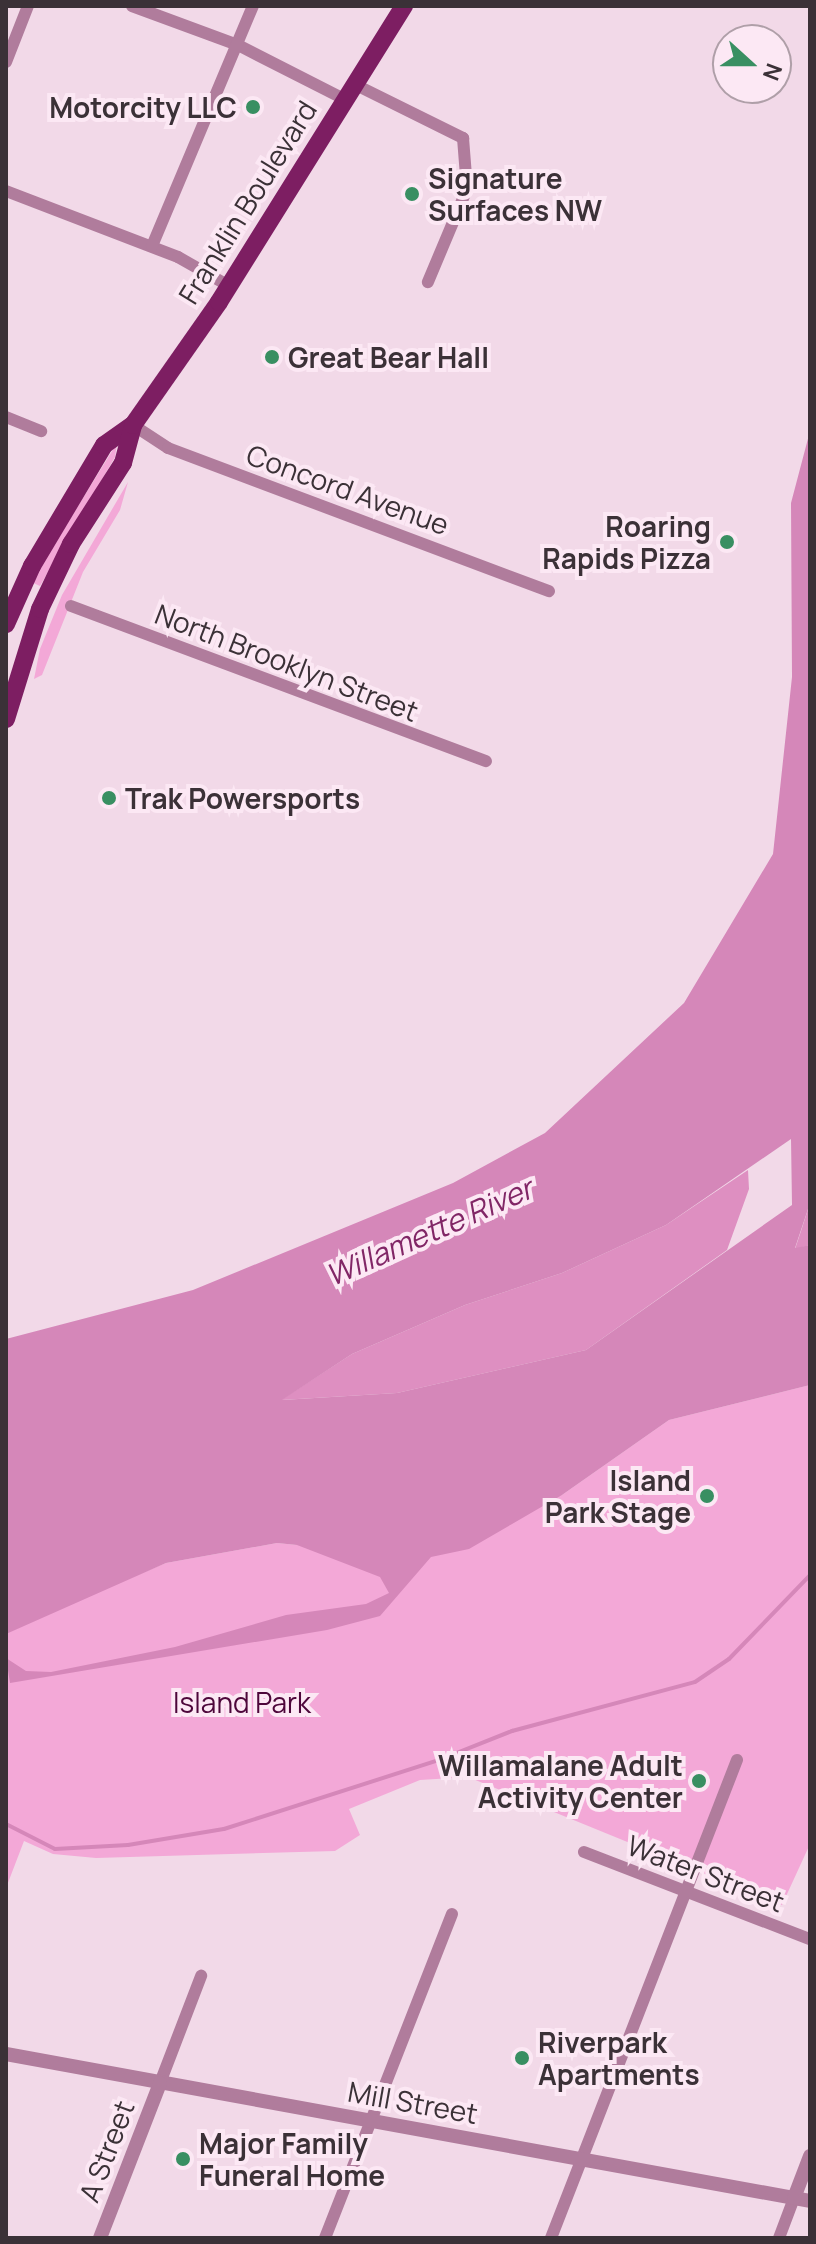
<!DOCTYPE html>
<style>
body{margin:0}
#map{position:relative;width:816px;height:2244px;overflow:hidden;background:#f2d9e8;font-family:Manrope,sans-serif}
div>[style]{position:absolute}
.green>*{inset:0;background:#f3a8d7}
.forest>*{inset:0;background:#de8fc1}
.water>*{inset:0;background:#d587b9}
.stream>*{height:4px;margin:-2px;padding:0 2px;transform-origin:2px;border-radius:2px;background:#d587b9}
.minor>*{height:12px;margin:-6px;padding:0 6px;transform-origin:6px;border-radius:6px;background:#b07c9c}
.tertiary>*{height:14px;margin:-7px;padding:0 7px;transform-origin:7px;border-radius:7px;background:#b07c9c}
.primary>*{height:18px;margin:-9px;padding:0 9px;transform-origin:9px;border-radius:9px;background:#7d1e62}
.dots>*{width:22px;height:22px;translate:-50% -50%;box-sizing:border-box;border:4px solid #fce8f4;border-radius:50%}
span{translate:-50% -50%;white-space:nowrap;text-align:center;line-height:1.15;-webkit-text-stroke:8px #fce8f4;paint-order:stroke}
.poi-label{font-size:28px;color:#3b3137;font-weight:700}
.right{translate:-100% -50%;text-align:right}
.left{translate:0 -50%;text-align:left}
.street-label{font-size:28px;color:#3b3137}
.park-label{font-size:28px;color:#4d063a}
.water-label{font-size:30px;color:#812666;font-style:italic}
.frame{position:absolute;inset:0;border:8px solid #3b3137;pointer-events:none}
.north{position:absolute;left:712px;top:24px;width:80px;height:80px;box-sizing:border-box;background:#fce8f4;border:2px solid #af9fa8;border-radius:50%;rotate:111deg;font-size:22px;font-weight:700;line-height:32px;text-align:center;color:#3b3137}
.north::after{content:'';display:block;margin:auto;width:28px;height:36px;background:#398f62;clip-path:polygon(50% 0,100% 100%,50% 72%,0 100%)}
</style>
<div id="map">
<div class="green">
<i style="clip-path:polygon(117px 443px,115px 457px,40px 586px,31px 582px)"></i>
<i style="clip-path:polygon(128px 482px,120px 510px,83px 572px,42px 675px,34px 679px,40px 649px,62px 595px)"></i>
<i style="clip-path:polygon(810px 1385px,810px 1844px,782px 1905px,468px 1777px,420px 1780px,349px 1809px,360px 1835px,335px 1851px,96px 1858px,53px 1854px,24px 1841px,6px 1888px,6px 1630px,166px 1563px,277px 1543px,297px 1545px,562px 1495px,669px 1420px)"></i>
</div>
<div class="forest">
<i style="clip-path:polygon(748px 1170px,749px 1189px,727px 1250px,586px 1350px,397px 1393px,281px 1400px,352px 1354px,465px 1305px,562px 1273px,666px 1225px)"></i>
<i style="clip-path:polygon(810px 1203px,810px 1245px,795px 1249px,802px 1228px)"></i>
</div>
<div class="water">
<i style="clip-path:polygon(evenodd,810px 431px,810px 1203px,795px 1248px,810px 1245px,810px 1385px,669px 1420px,562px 1495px,469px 1549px,431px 1557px,380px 1616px,327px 1630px,10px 1683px,6px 1658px,26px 1671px,51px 1672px,175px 1647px,286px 1615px,366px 1604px,389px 1593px,380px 1577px,297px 1545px,277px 1543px,166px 1563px,6px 1634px,6px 1339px,193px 1290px,453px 1183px,545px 1133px,684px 1003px,773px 854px,792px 677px,791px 503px,810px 431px,791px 1139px,792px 1205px,586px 1350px,397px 1393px,282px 1400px,352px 1354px,465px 1305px,562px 1273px,666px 1225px,791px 1139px)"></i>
</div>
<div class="stream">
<i style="left:6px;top:1824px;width:55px;rotate:27deg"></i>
<i style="left:55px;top:1849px;width:73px;rotate:-3.1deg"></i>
<i style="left:128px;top:1845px;width:97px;rotate:-9.5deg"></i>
<i style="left:224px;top:1829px;width:226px;rotate:-17.8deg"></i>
<i style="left:439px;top:1760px;width:79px;rotate:-21.7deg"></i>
<i style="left:512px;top:1731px;width:189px;rotate:-15deg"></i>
<i style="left:695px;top:1682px;width:41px;rotate:-34.1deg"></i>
<i style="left:729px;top:1659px;width:117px;rotate:-46deg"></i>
</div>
<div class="minor">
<i style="left:132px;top:6px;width:113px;rotate:20.2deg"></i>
<i style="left:238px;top:45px;width:119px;rotate:27deg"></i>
<i style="left:6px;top:62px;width:60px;rotate:-68.6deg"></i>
<i style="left:354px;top:84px;width:122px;rotate:26.4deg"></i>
<i style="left:463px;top:138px;width:51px;rotate:85.5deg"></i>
<i style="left:467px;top:189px;width:101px;rotate:112.8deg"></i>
<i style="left:6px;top:191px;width:184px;rotate:21deg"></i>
<i style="left:178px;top:257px;width:59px;rotate:29.6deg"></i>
<i style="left:152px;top:246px;width:260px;rotate:-67.2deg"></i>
<i style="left:6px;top:417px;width:38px;rotate:22deg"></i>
<i style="left:133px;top:425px;width:42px;rotate:33.3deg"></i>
<i style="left:168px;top:448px;width:407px;rotate:20.6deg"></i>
<i style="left:71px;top:606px;width:443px;rotate:20.5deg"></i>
<i style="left:584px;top:1852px;width:242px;rotate:21.1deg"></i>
<i style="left:160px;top:2083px;width:115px;rotate:-69deg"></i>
<i style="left:325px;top:2238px;width:348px;rotate:-68.6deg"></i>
<i style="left:551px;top:2238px;width:513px;rotate:-68.74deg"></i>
<i style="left:779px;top:2238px;width:43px;rotate:-69.4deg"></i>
</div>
<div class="tertiary">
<i style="left:6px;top:2054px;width:817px;rotate:10.36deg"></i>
<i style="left:794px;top:2198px;width:45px;rotate:-69.1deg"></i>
<i style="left:100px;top:2238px;width:166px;rotate:-68.8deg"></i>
</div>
<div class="primary">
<i style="left:6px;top:624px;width:64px;rotate:-65.9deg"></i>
<i style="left:32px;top:566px;width:141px;rotate:-59.2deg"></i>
<i style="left:104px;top:445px;width:35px;rotate:-35deg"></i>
<i style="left:6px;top:719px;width:115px;rotate:-72.8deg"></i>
<i style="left:40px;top:609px;width:72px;rotate:-64.5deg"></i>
<i style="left:71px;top:544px;width:96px;rotate:-57.3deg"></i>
<i style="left:123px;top:463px;width:39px;rotate:-75deg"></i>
<i style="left:133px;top:425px;width:150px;rotate:-55deg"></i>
<i style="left:219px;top:302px;width:349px;rotate:-58deg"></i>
</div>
<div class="dots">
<i style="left:253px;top:107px;background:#398f62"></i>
<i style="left:412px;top:194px;background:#398f62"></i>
<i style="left:272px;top:357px;background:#398f62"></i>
<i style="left:727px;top:542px;background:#398f62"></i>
<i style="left:109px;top:798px;background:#398f62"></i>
<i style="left:707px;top:1496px;background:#398f62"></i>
<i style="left:699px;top:1781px;background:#398f62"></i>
<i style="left:522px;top:2058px;background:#398f62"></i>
<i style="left:183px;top:2159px;background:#398f62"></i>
</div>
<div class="poi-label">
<span class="right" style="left:237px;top:107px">Motorcity LLC</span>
<span class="left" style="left:428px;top:194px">Signature<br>Surfaces NW</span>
<span class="left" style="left:288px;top:357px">Great Bear Hall</span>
<span class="right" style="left:711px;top:542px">Roaring<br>Rapids Pizza</span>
<span class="left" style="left:125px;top:798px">Trak Powersports</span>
<span class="right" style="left:691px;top:1496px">Island<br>Park Stage</span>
<span class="right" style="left:683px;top:1781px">Willamalane Adult<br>Activity Center</span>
<span class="left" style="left:538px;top:2058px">Riverpark<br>Apartments</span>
<span class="left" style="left:199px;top:2159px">Major Family<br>Funeral Home</span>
</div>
<div class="street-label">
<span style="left:247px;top:202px;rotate:-58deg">Franklin Boulevard</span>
<span style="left:348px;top:489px;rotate:20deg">Concord Avenue</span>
<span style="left:287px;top:662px;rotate:21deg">North Brooklyn Street</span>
<span style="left:706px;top:1873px;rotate:21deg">Water Street</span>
<span style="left:413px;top:2102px;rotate:10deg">Mill Street</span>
<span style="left:106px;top:2151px;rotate:-69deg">A Street</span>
</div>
<div class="park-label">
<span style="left:242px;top:1702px">Island Park</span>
</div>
<div class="water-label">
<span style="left:429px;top:1232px;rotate:-24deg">Willamette River</span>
</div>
<div class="frame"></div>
<div class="north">N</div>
</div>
